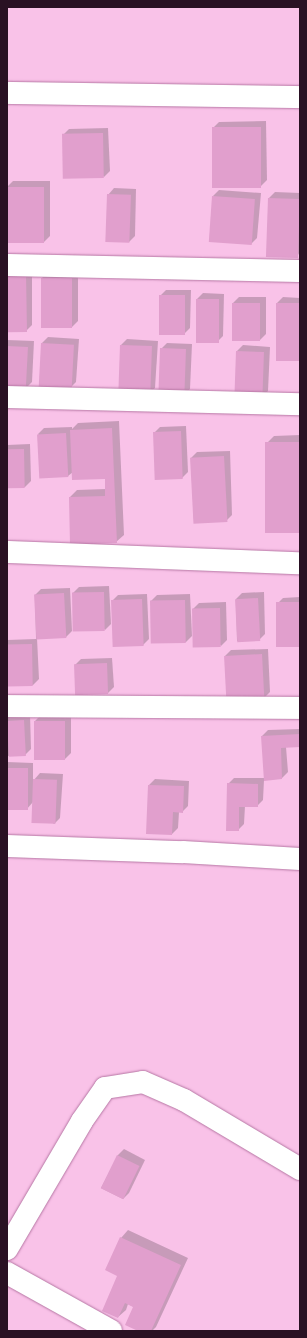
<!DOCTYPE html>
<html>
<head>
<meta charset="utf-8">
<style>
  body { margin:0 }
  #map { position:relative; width:307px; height:1338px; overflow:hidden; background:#f9c2e8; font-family:Poppins,sans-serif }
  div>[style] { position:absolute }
  .shadow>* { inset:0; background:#0003 }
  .building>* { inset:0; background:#e19fcd; transform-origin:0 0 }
  .roads { filter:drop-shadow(0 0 1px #b677a4) drop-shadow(0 0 1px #b677a4) }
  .minor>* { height:22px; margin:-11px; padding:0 11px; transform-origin:11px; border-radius:11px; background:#fff }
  span { translate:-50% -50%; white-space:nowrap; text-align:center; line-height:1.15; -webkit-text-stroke:3px #fbf4f9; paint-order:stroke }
  .frame { position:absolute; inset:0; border:8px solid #291123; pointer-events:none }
</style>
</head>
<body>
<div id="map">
  <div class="shadow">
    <div style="clip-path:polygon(266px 121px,267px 180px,261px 186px,213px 128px,219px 122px)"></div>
    <div style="clip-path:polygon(108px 128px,110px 171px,104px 177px,63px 135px,69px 129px)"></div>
    <div style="clip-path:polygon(13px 181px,50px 181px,50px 236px,44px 242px,7px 187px)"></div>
    <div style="clip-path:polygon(114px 188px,136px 189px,135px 236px,129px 242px,108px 195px)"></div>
    <div style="clip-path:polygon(219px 190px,261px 193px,257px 238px,251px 244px,213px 196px)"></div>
    <div style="clip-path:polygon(275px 192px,300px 193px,300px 257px,269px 198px)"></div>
    <div style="clip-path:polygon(7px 269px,32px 269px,32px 325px,26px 331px,7px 332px)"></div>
    <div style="clip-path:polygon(48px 272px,78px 272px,78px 321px,72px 327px,42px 278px)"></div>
    <div style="clip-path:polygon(166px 290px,191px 290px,190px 328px,184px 334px,160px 296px)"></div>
    <div style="clip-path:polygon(203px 293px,224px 294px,223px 336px,217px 342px,197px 299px)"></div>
    <div style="clip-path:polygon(239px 297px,266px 297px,266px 334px,260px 340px,233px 303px)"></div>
    <div style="clip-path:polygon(283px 297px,300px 298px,300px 360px,277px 303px)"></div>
    <div style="clip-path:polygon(48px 337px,79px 339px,76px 382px,70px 388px,42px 343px)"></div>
    <div style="clip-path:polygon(127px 339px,158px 341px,155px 388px,149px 394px,121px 345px)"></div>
    <div style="clip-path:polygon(7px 340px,34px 341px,32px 382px,26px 388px,7px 388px)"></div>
    <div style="clip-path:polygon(167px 343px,192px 344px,190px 389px,184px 395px,161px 349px)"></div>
    <div style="clip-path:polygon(243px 345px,270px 347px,268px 391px,262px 397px,237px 351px)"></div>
    <div style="clip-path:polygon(119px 421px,124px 535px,116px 542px,70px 497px,77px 490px,106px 489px,106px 478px,73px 472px,68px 476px,38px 434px,44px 428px,72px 427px,72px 429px,78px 423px)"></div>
    <div style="clip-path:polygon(186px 426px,188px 472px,182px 478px,154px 433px,160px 427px)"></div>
    <div style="clip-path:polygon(300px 435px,300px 532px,266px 444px,274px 436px)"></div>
    <div style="clip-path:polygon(30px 444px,31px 481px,25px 487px,7px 488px,7px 445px)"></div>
    <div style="clip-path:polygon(230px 451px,232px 515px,226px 521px,194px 522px,191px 458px,197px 452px)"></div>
    <div style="clip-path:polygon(109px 586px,111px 624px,105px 630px,73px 593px,79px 587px)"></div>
    <div style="clip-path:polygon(70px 588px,72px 631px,66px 637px,37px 638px,39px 679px,33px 685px,7px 686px,7px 640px,36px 639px,35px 595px,41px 589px)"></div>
    <div style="clip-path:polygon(264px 592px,265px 634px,259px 640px,237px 641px,236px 599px,242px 593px)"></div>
    <div style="clip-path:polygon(147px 594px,149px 639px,143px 645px,112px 601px,118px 595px)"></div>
    <div style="clip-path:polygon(190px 594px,192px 636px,186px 642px,152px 643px,151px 601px,157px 595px)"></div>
    <div style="clip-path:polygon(300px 597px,300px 646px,277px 604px,283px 598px)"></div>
    <div style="clip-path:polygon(226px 602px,227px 640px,221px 646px,193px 609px,199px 603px)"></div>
    <div style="clip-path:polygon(268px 649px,270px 692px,264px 698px,225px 656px,231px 650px)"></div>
    <div style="clip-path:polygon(112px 658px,114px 687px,108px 693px,75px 665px,81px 659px)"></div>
    <div style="clip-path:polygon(30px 714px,31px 749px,25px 755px,7px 756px,7px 715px)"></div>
    <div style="clip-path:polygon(41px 715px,71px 715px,71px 753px,65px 759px,35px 721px)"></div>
    <div style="clip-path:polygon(300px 729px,300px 746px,286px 747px,288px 772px,282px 778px,264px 780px,263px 800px,257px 806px,245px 806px,244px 824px,238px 830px,228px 784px,234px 778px,265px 778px,262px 736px,268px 730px)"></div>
    <div style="clip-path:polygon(7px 762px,33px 763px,33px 781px,40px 773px,63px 774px,60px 818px,54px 824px,33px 802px,26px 810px,7px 809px)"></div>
    <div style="clip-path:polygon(155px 779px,189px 781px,188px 806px,182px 812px,179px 812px,178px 828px,172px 834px,149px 785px)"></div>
    <div style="clip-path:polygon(124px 1149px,145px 1160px,129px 1193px,123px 1199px,101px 1188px,118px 1155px)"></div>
    <div style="clip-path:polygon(128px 1230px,188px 1258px,156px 1327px,152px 1331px,140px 1331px,134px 1307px,128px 1304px,126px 1310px,118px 1317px,121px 1238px)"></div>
  </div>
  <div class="building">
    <div style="left:212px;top:127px;width:49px;height:61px"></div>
    <div style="left:103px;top:133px;width:45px;height:41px;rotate:89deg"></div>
    <div style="left:7px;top:187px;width:37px;height:56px"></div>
    <div style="left:107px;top:194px;width:24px;height:48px;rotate:2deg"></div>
    <div style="left:212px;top:196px;width:43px;height:46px;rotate:4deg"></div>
    <div style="left:268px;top:198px;width:32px;height:59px;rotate:2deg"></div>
    <div style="left:26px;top:274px;width:58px;height:19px;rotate:89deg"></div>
    <div style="left:41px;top:278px;width:31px;height:50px"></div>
    <div style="left:159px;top:295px;width:26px;height:40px"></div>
    <div style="left:196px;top:299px;width:23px;height:44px"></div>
    <div style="left:232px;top:303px;width:28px;height:38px"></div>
    <div style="left:276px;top:303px;width:24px;height:58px"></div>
    <div style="left:41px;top:343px;width:33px;height:44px;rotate:3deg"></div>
    <div style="left:120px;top:345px;width:32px;height:48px;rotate:2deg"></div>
    <div style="left:7px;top:346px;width:21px;height:43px;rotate:3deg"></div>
    <div style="left:160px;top:348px;width:26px;height:47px;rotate:2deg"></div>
    <div style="left:236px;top:351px;width:28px;height:46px;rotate:2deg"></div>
    <div style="clip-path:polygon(112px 428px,117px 543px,70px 545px,69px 497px,105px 496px,105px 479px,72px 480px,70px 430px)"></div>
    <div style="left:181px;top:431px;width:48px;height:28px;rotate:88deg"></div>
    <div style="left:66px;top:433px;width:44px;height:29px;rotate:87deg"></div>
    <div style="left:300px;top:442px;width:91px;height:35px;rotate:90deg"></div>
    <div style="left:24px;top:449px;width:39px;height:17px;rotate:89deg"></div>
    <div style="left:224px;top:456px;width:66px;height:34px;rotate:87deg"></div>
    <div style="left:104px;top:592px;width:39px;height:32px;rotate:89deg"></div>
    <div style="left:64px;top:593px;width:45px;height:30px;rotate:87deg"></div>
    <div style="left:258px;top:598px;width:43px;height:23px;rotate:87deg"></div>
    <div style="left:142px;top:599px;width:47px;height:31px;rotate:88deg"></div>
    <div style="left:185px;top:600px;width:43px;height:35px;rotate:89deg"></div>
    <div style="left:300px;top:602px;width:45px;height:24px;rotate:90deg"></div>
    <div style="left:220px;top:608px;width:39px;height:28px;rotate:89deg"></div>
    <div style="left:32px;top:644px;width:42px;height:25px;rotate:89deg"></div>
    <div style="left:262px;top:654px;width:45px;height:38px;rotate:87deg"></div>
    <div style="left:107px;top:663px;width:31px;height:33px;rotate:88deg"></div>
    <div style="left:24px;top:720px;width:36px;height:17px;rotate:87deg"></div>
    <div style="left:34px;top:721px;width:31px;height:39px"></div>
    <div style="clip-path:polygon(300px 734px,300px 747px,281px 748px,282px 779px,264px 781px,261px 736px)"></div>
    <div style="left:7px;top:768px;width:21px;height:42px"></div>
    <div style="left:33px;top:779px;width:24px;height:44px;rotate:2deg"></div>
    <div style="clip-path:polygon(227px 783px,258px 784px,258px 807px,239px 807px,239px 831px,226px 831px)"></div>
    <div style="clip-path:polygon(148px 785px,184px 786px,183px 813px,173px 812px,172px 835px,146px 834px)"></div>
    <div style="left:117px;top:1155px;width:25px;height:37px;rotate:26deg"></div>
    <div style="clip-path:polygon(120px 1237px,181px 1265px,151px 1331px,138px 1331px,125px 1325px,133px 1307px,125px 1303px,118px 1318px,102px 1311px,117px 1276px,105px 1270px)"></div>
  </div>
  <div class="roads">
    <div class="minor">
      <div style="left:7px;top:93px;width:293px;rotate:0.8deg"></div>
      <div style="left:7px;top:265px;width:293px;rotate:1.2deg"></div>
      <div style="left:7px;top:397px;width:293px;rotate:1.4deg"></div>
      <div style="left:7px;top:552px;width:293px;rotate:2.2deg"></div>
      <div style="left:7px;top:706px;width:293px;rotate:0.4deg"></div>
      <div style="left:7px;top:846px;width:176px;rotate:2deg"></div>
      <div style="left:183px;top:852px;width:117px;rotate:3.4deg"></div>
      <div style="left:7px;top:1249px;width:148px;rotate:-59.6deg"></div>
      <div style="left:82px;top:1121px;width:40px;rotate:-55.1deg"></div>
      <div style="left:105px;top:1088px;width:38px;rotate:-9deg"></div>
      <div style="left:143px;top:1082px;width:45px;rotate:23.7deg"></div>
      <div style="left:184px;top:1100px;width:135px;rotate:30.7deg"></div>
      <div style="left:7px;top:1273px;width:119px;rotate:29.1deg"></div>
    </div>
  </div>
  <div class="frame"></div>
</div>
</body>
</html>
